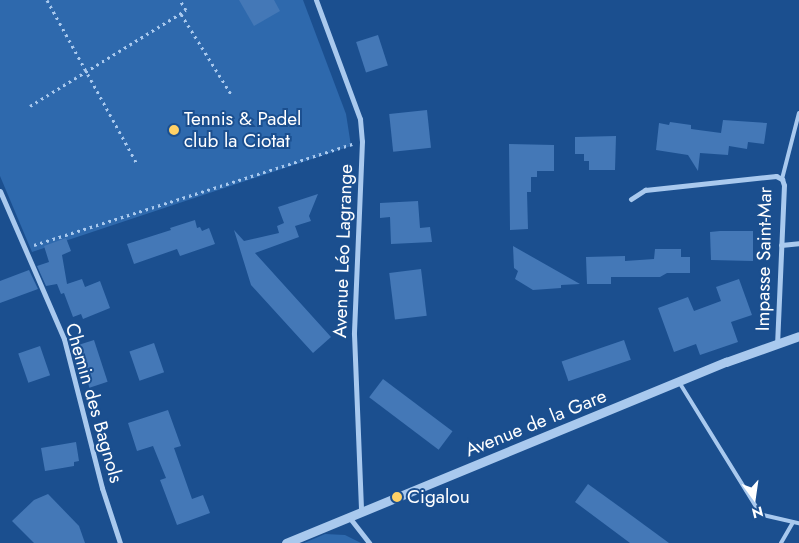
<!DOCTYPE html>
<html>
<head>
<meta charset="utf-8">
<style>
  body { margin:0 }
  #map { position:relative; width:799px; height:543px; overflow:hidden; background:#1b4f8f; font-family:Jost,sans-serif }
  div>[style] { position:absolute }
  .green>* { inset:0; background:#2e69ad }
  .building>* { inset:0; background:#4478b7; transform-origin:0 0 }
  .path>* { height:3px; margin-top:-1.5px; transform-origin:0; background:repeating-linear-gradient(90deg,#a9c9ee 0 2.5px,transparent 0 6.5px) }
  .service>* { height:4px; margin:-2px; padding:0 2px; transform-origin:2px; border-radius:2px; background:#a9c9ee }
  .minor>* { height:5px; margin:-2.5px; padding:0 2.5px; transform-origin:2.5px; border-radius:2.5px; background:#a9c9ee }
  .tertiary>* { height:9px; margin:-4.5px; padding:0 4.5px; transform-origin:4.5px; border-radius:4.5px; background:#a9c9ee }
  .dots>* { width:14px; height:14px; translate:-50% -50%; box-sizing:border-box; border:2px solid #1b4f8f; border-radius:50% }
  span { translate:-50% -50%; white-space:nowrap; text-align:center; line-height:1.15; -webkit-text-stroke:4px #1b4f8f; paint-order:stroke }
  .poi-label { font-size:19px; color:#fff }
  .left { translate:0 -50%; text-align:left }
  .street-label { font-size:19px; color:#fff }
  .north { position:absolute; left:729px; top:473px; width:50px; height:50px; -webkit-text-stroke:4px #1b4f8f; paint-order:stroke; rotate:166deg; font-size:14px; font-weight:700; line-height:20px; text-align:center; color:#fff }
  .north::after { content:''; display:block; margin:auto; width:18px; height:22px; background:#fff; clip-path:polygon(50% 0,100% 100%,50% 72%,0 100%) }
</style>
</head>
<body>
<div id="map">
  <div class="green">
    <div style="clip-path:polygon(0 0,303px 0,346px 114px,351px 146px,32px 252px,0 176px)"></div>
    <div style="clip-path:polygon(325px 534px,345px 535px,361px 543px,304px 543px)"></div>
  </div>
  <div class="building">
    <div style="clip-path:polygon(239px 0,274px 0,280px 11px,254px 26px)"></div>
    <div style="left:378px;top:35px;width:32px;height:23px;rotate:72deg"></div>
    <div style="left:427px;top:110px;width:38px;height:38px;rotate:84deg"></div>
    <div style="clip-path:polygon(723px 120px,767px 123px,764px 144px,748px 142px,747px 149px,729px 146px,728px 155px,700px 153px,698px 171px,688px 155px,656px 150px,659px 123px,669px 125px,670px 122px,691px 125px,691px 129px,721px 133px)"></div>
    <div style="clip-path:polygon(616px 136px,615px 170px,589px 170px,589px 161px,584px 161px,584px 154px,575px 154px,575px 137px)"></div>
    <div style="clip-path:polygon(509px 144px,554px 145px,554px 171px,537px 171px,537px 177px,531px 177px,531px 192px,527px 192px,528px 229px,510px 230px)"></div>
    <div style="clip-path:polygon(318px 194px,309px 216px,311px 221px,295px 226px,299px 237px,255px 253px,331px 337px,313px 353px,251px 285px,234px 230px,244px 241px,279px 233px,277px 226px,284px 223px,278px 207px)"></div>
    <div style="clip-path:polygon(418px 201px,420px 228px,430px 227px,432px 242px,391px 244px,390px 217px,380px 218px,380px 203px)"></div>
    <div style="clip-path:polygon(195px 220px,197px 228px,200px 227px,202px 231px,209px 228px,215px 244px,180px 256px,177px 249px,134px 264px,127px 244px,171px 230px,170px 228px)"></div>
    <div style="clip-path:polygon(720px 231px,753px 231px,753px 261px,711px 260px,710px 232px)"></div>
    <div style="clip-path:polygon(66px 238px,71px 251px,62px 255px,67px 284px,82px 279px,85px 287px,100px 281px,110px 308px,83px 319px,81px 314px,73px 317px,64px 293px,61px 294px,57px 284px,46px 286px,37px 266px,49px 262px,44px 246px)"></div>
    <div style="clip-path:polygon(513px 246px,580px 284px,561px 285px,561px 288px,533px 290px,515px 279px,518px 271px,514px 268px)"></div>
    <div style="clip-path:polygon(655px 249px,681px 249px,681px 257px,690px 257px,690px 273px,667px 273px,660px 277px,611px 277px,611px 284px,587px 284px,586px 257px,625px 256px,625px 261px,654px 259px)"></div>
    <div style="left:421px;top:269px;width:47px;height:32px;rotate:83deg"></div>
    <div style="clip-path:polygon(29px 270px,38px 289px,0 303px,0 281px)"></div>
    <div style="clip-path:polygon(739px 279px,752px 315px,731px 322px,738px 342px,700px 355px,696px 344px,674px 352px,658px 308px,688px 297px,694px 311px,721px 301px,716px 287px)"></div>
    <div style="left:94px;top:340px;width:44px;height:19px;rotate:72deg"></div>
    <div style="left:624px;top:340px;width:21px;height:66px;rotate:71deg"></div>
    <div style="left:154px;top:343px;width:31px;height:26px;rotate:71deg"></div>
    <div style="left:40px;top:346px;width:31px;height:23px;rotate:71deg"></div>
    <div style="left:383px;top:379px;width:87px;height:23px;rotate:37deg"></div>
    <div style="clip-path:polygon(168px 410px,181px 446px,174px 448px,192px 499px,203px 495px,210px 513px,177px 525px,160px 480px,166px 478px,153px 446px,137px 451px,128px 423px)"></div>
    <div style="clip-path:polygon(76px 442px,79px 461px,74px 462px,74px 466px,45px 471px,41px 448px)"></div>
    <div style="clip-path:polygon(588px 484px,624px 510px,669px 543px,630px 543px,575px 502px)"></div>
    <div style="clip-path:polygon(48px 494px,79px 526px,85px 543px,34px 543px,12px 521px,34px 500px)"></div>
  </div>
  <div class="path">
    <div style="left:47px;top:0;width:185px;rotate:61.2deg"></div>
    <div style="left:181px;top:14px;width:94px;rotate:58deg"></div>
    <div style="left:30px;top:106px;width:183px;rotate:-31.6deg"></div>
    <div style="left:186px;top:10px;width:12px;rotate:-121deg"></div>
    <div style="left:34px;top:245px;width:334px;rotate:-17.6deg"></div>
  </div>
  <div class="service">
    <div style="left:782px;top:179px;width:68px;rotate:-75.6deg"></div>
    <div style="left:679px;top:382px;width:150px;rotate:58.3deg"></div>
    <div style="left:758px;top:510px;width:7px;rotate:45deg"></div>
    <div style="left:763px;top:515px;width:37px;rotate:13deg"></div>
    <div style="left:781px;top:543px;width:24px;rotate:-60deg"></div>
  </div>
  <div class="minor">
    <div style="left:316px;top:0;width:127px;rotate:69.7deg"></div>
    <div style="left:360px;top:119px;width:22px;rotate:85deg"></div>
    <div style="left:362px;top:141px;width:193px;rotate:92.4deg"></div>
    <div style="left:354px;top:334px;width:178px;rotate:87.7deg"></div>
    <div style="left:0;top:191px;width:161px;rotate:66.6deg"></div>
    <div style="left:64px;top:339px;width:154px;rotate:75.7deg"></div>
    <div style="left:102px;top:488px;width:58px;rotate:71.9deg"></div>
    <div style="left:631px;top:199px;width:17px;rotate:-33deg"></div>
    <div style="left:645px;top:190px;width:132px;rotate:-6.1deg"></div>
    <div style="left:776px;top:176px;width:7px;rotate:27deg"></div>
    <div style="left:782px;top:179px;width:6px;rotate:72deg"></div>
    <div style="left:784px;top:185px;width:159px;rotate:92.5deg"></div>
    <div style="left:781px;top:245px;width:18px;rotate:-6deg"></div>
    <div style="left:349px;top:517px;width:33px;rotate:52deg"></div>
  </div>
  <div class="tertiary">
    <div style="left:286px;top:543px;width:476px;rotate:-22.4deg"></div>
    <div style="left:726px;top:362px;width:77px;rotate:-19.6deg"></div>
  </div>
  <div class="dots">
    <div style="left:174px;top:130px;background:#ffd166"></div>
    <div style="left:397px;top:497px;background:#ffd166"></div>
  </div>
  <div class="poi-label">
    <span class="left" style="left:184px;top:130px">Tennis &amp; Padel<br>club la Ciotat</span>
    <span class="left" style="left:407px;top:497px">Cigalou</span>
  </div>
  <div class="street-label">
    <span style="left:343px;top:251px;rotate:-88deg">Avenue Léo Lagrange</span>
    <span style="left:764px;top:259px;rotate:-89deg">Impasse Saint-Mar</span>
    <span style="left:94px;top:403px;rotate:74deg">Chemin des Bagnols</span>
    <span style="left:536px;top:423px;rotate:-22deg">Avenue de la Gare</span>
  </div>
  <div class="north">N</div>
</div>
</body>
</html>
